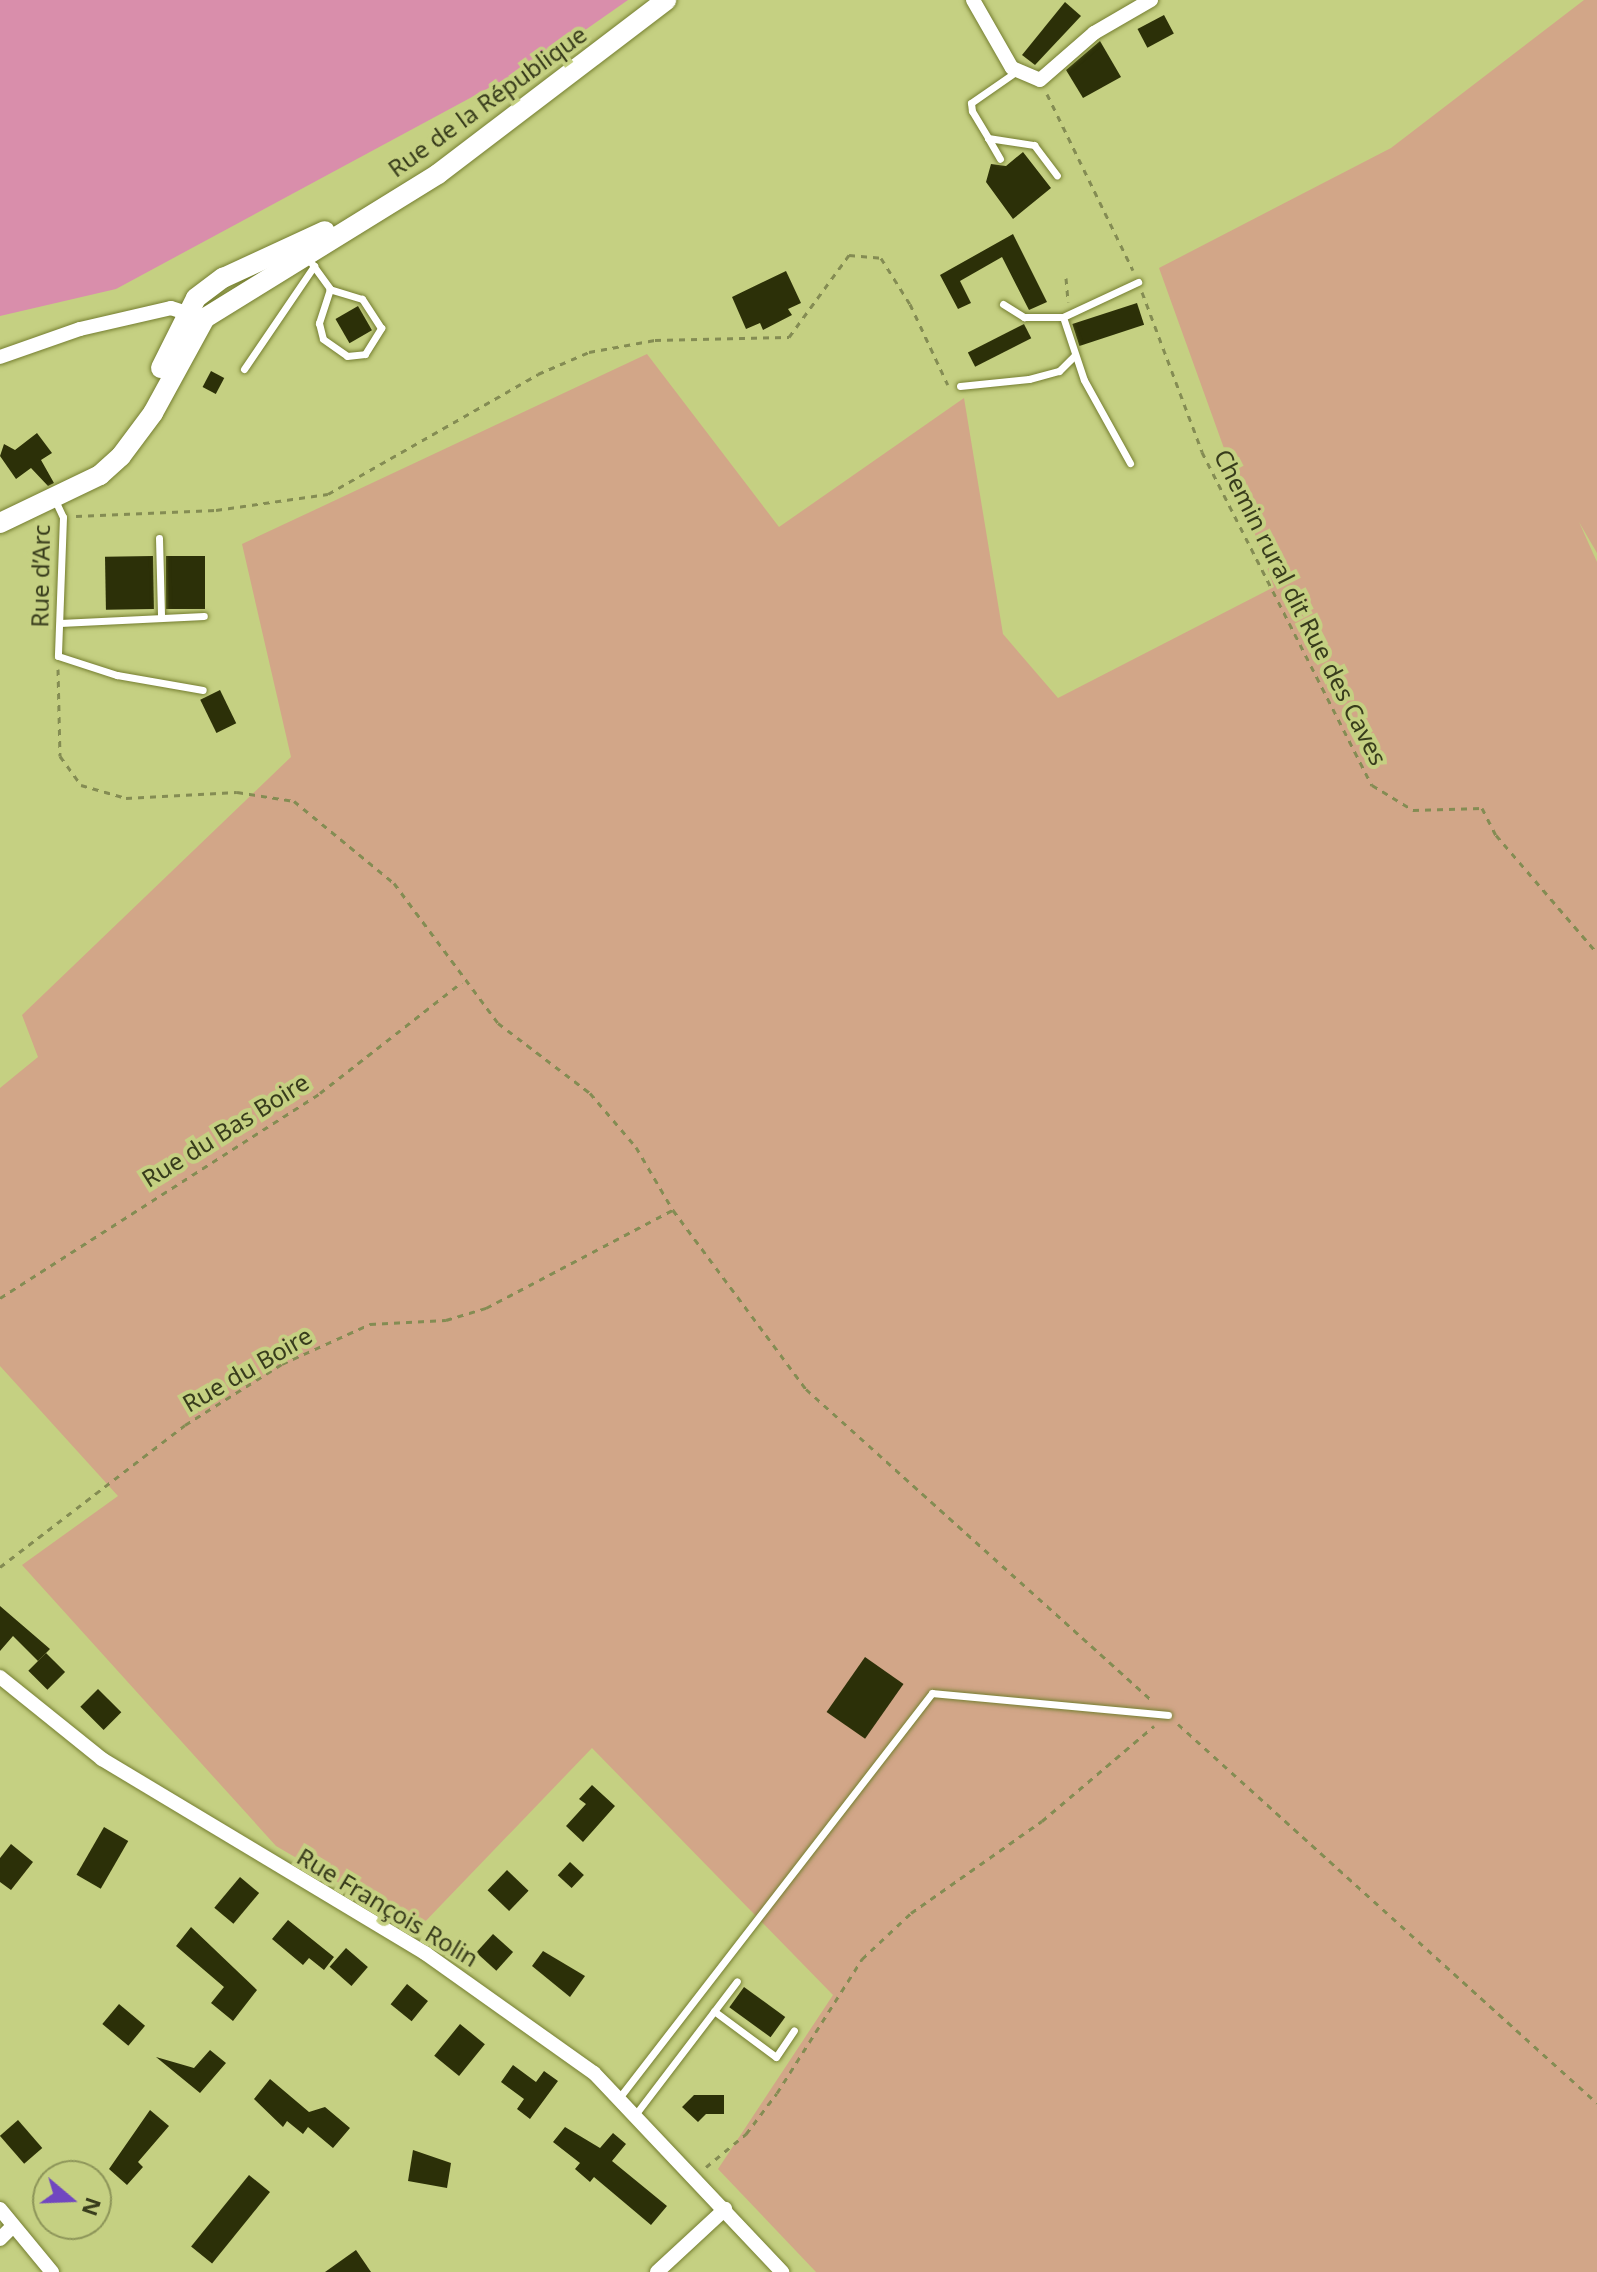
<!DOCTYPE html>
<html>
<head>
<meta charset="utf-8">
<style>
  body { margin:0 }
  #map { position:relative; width:1597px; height:2272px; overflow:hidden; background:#c5d082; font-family:"Noto Sans",sans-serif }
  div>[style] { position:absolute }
  .green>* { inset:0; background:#d2a688 }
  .water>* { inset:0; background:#d98eab }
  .building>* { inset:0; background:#2c3008; transform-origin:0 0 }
  .path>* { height:3px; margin-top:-1.5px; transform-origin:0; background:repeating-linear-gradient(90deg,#848c53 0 6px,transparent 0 12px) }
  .roads { filter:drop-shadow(0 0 2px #757e30) drop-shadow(0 0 2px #757e30) }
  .service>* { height:7px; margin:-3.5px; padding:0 3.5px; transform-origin:3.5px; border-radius:3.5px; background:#fff }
  .minor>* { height:14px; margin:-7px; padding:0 7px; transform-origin:7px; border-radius:7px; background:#fff }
  .secondary>* { height:20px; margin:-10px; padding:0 10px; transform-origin:10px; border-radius:10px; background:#fff }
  span { translate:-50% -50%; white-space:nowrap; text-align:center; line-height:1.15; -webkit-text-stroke:8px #c5d082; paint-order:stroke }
  .street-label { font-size:24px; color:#383c1c }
  .north { position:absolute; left:32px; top:2160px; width:80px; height:80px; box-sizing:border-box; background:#c5d082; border:2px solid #8d9559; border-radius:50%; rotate:109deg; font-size:22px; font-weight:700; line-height:32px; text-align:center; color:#383c1c }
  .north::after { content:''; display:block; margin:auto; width:28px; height:36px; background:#7147c0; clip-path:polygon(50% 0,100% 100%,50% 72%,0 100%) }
</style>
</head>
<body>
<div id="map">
  <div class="green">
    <div style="clip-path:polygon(1584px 0,1597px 0,1597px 553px,1579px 522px,1597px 562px,1597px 2272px,816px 2272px,718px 2169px,833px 1995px,592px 1748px,418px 1929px,276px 1846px,22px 1565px,118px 1496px,0 1366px,0 1088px,38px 1057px,22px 1015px,291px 757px,242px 544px,647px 354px,779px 527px,964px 398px,1003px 634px,1058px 698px,1274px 587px,1159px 268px,1391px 148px)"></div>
  </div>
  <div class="water">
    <div style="clip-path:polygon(0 0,628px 0,548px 56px,116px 289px,0 316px)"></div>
  </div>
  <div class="building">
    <div style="clip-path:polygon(1065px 2px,1081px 16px,1035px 65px,1022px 55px)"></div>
    <div style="left:1164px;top:15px;width:21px;height:30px;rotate:62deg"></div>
    <div style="clip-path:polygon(1100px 41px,1121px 77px,1083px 98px,1066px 70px)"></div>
    <div style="clip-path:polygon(1023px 152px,1051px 188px,1013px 219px,986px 182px,991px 164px,1006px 166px)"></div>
    <div style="clip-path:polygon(1013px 234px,1047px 302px,1029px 310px,1002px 257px,960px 281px,971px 303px,958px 309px,940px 275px)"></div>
    <div style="clip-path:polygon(786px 271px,801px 303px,788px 309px,792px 315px,763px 330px,760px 323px,746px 329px,732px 297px)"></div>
    <div style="left:1137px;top:303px;width:23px;height:68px;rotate:72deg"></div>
    <div style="left:358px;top:306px;width:28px;height:26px;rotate:60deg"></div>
    <div style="left:1024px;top:324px;width:16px;height:63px;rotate:63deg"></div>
    <div style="left:211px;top:371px;width:15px;height:18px;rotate:28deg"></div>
    <div style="clip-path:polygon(37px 433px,52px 453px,41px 460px,54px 483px,48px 486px,31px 468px,16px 479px,0 456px,4px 444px,15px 450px)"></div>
    <div style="left:153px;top:556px;width:53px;height:48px;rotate:89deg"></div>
    <div style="left:166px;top:556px;width:39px;height:53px"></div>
    <div style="left:220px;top:690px;width:37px;height:22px;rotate:64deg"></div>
    <div style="clip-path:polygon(0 1606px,50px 1649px,38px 1661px,13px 1636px,0 1651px)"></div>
    <div style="left:46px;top:1653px;width:27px;height:25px;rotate:45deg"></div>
    <div style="left:865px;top:1657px;width:47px;height:67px;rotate:35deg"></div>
    <div style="left:98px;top:1689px;width:33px;height:25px;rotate:45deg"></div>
    <div style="clip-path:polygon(592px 1785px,615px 1806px,583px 1842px,566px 1826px,586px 1804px,579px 1799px)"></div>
    <div style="left:104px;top:1827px;width:28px;height:55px;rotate:30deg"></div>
    <div style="clip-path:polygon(11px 1844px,33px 1862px,11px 1890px,0 1882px,0 1858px)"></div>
    <div style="left:570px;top:1862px;width:19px;height:18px;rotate:43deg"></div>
    <div style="left:507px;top:1870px;width:30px;height:28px;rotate:44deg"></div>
    <div style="left:240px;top:1877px;width:25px;height:40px;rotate:40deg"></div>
    <div style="clip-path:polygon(288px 1920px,334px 1957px,324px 1970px,309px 1958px,303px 1965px,272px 1939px)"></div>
    <div style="clip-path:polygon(191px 1927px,257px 1990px,233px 2021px,211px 2003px,224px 1987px,176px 1946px)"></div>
    <div style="left:493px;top:1934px;width:27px;height:25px;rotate:42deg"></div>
    <div style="left:346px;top:1948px;width:29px;height:25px;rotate:41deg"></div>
    <div style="clip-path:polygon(543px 1951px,585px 1976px,570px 1997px,532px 1966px)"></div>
    <div style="left:407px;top:1984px;width:27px;height:26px;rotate:39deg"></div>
    <div style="left:744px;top:1987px;width:51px;height:25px;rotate:36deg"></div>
    <div style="left:119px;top:2004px;width:34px;height:26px;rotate:40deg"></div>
    <div style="left:460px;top:2024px;width:32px;height:41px;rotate:39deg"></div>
    <div style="clip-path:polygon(210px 2050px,226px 2063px,200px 2093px,156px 2057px,194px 2068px)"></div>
    <div style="clip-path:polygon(513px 2065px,536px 2082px,544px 2071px,558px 2081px,530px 2119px,517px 2109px,524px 2099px,501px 2082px)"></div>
    <div style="clip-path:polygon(270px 2079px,309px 2112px,325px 2107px,350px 2128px,333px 2148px,308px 2127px,303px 2134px,287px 2121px,283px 2127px,254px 2099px)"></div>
    <div style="clip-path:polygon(694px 2095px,724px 2095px,724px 2114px,706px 2114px,698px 2122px,682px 2107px)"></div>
    <div style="clip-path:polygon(150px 2110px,169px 2126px,138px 2162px,143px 2167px,127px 2185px,109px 2169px)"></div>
    <div style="left:18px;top:2120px;width:37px;height:24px;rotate:49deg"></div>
    <div style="clip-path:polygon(565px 2127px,600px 2148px,613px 2133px,626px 2144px,612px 2161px,667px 2206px,651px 2225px,594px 2177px,590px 2182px,575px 2169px,580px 2163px,553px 2142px)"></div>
    <div style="clip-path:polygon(413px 2150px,451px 2163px,447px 2188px,408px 2181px)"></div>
    <div style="left:249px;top:2175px;width:27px;height:92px;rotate:39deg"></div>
    <div style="clip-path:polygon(356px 2250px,371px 2272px,325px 2272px)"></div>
  </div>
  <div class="path">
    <div style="left:1047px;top:94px;width:196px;rotate:64deg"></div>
    <div style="left:1066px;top:278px;width:24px;rotate:85deg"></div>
    <div style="left:1142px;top:292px;width:171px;rotate:69.4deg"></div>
    <div style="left:1202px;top:452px;width:374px;rotate:63deg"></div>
    <div style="left:1372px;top:785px;width:48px;rotate:31.4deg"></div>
    <div style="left:1413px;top:810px;width:69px;rotate:-1.7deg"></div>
    <div style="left:1482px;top:808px;width:30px;rotate:63deg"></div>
    <div style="left:1496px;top:835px;width:155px;rotate:49.4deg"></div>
    <div style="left:76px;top:516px;width:140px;rotate:-2.5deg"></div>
    <div style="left:216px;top:510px;width:113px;rotate:-8.1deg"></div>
    <div style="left:328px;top:494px;width:242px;rotate:-29.7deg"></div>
    <div style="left:538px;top:374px;width:56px;rotate:-23.3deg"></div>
    <div style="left:589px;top:352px;width:67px;rotate:-10.3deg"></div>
    <div style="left:655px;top:340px;width:134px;rotate:-1.3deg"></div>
    <div style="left:789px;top:337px;width:102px;rotate:-53.8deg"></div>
    <div style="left:849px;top:255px;width:32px;rotate:5deg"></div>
    <div style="left:881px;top:258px;width:54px;rotate:57.8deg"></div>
    <div style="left:910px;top:304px;width:89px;rotate:64.9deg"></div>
    <div style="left:58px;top:669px;width:87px;rotate:88.7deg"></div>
    <div style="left:60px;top:756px;width:36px;rotate:54deg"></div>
    <div style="left:81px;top:785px;width:47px;rotate:16.1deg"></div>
    <div style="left:126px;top:798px;width:111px;rotate:-3.1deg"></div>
    <div style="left:237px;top:792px;width:58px;rotate:9deg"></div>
    <div style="left:294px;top:801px;width:129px;rotate:39.4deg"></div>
    <div style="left:394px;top:883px;width:174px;rotate:53.4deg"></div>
    <div style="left:498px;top:1023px;width:116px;rotate:37.3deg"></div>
    <div style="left:590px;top:1093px;width:71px;rotate:49.6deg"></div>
    <div style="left:636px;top:1147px;width:73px;rotate:59.6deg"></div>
    <div style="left:673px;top:1210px;width:223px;rotate:53.4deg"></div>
    <div style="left:806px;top:1389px;width:466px;rotate:42deg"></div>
    <div style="left:0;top:1298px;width:380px;rotate:-32.6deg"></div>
    <div style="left:320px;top:1093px;width:180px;rotate:-38deg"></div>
    <div style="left:0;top:1567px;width:233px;rotate:-37.5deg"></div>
    <div style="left:185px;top:1425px;width:115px;rotate:-32.2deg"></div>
    <div style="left:282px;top:1364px;width:97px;rotate:-24.4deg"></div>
    <div style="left:370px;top:1324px;width:76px;rotate:-3deg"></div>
    <div style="left:446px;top:1320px;width:42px;rotate:-16.7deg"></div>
    <div style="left:486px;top:1308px;width:211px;rotate:-27.7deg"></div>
    <div style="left:1178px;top:1724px;width:565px;rotate:42.13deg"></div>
    <div style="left:706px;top:2167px;width:52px;rotate:-39.5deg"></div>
    <div style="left:746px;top:2134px;width:51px;rotate:-52.9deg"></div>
    <div style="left:777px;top:2093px;width:159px;rotate:-57.6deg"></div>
    <div style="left:862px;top:1959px;width:67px;rotate:-43.2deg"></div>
    <div style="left:911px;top:1913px;width:160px;rotate:-35.1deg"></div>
    <div style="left:1042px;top:1821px;width:147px;rotate:-40.3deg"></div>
  </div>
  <div class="roads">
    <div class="service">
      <div style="left:1017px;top:71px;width:56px;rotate:145.2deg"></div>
      <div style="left:971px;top:103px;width:8px;rotate:83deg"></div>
      <div style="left:972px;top:111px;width:31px;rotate:59deg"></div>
      <div style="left:988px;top:138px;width:47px;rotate:8.7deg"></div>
      <div style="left:1034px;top:145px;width:38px;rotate:53deg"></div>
      <div style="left:988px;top:138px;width:24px;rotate:60deg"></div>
      <div style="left:307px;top:257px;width:39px;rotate:54deg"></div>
      <div style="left:330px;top:289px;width:36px;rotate:108deg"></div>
      <div style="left:319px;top:323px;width:16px;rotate:76deg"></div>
      <div style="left:323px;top:339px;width:29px;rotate:35deg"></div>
      <div style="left:347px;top:356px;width:18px;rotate:-6deg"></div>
      <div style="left:365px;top:354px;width:31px;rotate:-58deg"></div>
      <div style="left:381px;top:328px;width:35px;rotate:-123deg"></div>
      <div style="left:362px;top:299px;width:34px;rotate:-163deg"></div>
      <div style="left:1003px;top:304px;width:25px;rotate:32deg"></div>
      <div style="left:1024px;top:317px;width:39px"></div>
      <div style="left:1063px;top:317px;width:83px;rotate:-25deg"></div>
      <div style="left:1063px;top:317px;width:66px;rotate:71.6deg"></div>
      <div style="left:1084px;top:380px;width:95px;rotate:61deg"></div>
      <div style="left:244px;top:369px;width:125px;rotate:-55.8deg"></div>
      <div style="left:960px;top:386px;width:69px;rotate:-5.8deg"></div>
      <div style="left:1029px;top:379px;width:31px;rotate:-15deg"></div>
      <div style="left:1059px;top:371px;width:21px;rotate:-45deg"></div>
      <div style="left:54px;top:498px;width:21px;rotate:65deg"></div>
      <div style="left:63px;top:517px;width:139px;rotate:92.1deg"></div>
      <div style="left:58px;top:656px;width:62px;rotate:17.9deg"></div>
      <div style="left:117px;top:675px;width:87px;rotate:9.9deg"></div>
      <div style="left:159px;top:538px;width:79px;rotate:88.5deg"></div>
      <div style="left:60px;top:623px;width:144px;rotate:-2.8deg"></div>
      <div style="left:714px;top:2011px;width:77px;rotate:36.6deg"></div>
      <div style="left:776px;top:2057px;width:32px;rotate:-56deg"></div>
      <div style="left:619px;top:2098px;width:512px;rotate:-52.3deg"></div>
      <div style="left:932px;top:1693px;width:237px;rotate:5.3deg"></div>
      <div style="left:635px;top:2115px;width:168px;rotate:-52.7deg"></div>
    </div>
    <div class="minor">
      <div style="left:973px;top:0;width:78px;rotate:60.2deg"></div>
      <div style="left:1012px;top:68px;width:30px;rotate:23deg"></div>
      <div style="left:1040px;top:80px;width:72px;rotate:-41deg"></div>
      <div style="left:1094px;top:33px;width:66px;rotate:-30.1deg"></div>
      <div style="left:0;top:357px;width:85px;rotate:-19.3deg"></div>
      <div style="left:80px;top:329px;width:93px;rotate:-13deg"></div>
      <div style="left:171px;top:308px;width:25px;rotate:18deg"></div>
      <div style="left:0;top:1677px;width:131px;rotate:38.8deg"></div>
      <div style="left:102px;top:1759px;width:377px;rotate:31deg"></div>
      <div style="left:425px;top:1953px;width:207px;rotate:35.4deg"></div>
      <div style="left:594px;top:2073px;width:274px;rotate:46.6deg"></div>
      <div style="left:0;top:2209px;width:82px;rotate:50.5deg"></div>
      <div style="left:0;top:2239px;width:17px;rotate:-45deg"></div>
      <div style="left:657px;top:2272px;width:93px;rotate:-42.8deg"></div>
    </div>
    <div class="secondary">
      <div style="left:161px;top:368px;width:78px;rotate:-63.4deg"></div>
      <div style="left:196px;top:298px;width:34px;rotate:-37deg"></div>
      <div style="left:223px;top:278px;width:112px;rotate:-24.7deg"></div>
      <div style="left:0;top:523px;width:111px;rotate:-25.6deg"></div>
      <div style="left:100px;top:475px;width:28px;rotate:-42deg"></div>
      <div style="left:121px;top:456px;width:54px;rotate:-53.3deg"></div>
      <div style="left:153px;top:413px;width:108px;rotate:-61.3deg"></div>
      <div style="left:205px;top:318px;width:274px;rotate:-31.7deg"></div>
      <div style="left:438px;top:174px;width:287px;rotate:-37.3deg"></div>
    </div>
  </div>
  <div class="street-label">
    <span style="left:487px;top:101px;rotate:-36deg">Rue de la République</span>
    <span style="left:40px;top:576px;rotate:-89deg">Rue d’Arc</span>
    <span style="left:1301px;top:607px;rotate:63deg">Chemin rural dit Rue des Caves</span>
    <span style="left:225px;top:1130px;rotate:-32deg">Rue du Bas Boire</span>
    <span style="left:247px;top:1369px;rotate:-30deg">Rue du Boire</span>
    <span style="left:388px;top:1907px;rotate:31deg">Rue François Rolin</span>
  </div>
  <div class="north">N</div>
</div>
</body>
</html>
